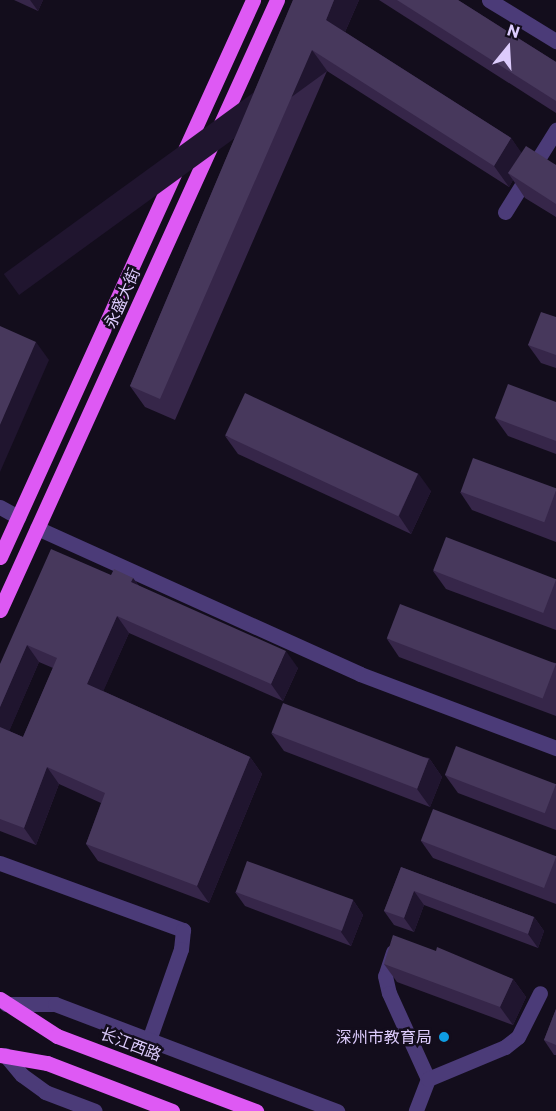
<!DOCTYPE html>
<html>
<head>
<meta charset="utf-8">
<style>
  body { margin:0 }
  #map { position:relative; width:556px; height:1111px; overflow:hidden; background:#130d1c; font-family:Commissioner,"Noto Sans SC",sans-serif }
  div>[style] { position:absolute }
  .minor>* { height:15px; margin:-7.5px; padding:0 7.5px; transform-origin:7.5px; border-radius:7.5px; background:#4b3b78 }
  .major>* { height:15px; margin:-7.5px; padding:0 7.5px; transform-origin:7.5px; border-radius:7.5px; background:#de59f4 }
  .wall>* { inset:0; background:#362649 }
  .shaded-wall>* { inset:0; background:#20152f; transform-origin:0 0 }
  .building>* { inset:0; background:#47385c; transform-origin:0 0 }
  .dots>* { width:16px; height:16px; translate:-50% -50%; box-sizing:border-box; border:3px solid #130d1c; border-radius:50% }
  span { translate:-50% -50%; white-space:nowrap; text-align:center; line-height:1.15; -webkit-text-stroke:5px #130d1c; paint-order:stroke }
  .street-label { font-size:16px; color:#dccbfc }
  .poi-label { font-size:16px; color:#dccbfc }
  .right { translate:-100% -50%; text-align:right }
  .north { position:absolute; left:478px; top:18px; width:60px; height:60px; -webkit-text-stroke:4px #130d1c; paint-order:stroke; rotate:18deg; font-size:16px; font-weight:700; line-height:24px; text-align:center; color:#dccbfc }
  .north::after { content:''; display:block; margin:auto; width:21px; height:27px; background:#dccbfc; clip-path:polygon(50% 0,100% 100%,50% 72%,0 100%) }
</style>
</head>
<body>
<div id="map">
  <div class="minor">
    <div style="left:489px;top:0;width:79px;rotate:31.5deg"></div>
    <div style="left:505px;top:212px;width:97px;rotate:-58.1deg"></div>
    <div style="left:0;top:507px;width:21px;rotate:29deg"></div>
    <div style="left:37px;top:528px;width:354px;rotate:24.3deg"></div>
    <div style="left:360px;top:674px;width:210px;rotate:20.7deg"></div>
    <div style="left:0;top:863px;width:195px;rotate:20.1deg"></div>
    <div style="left:183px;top:930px;width:19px;rotate:96deg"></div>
    <div style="left:181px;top:949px;width:96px;rotate:109.4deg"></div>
    <div style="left:393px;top:952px;width:25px;rotate:108deg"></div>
    <div style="left:385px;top:976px;width:17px;rotate:77deg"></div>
    <div style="left:389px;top:993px;width:94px;rotate:65.6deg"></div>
    <div style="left:428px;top:1079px;width:34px;rotate:111deg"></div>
    <div style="left:6px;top:1004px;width:49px"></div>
    <div style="left:55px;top:1004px;width:302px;rotate:20.8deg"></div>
    <div style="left:5px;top:1055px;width:26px;rotate:50deg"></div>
    <div style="left:22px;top:1075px;width:29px;rotate:36deg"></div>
    <div style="left:45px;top:1092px;width:53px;rotate:20.8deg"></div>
    <div style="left:428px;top:1079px;width:83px;rotate:-22.6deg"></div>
    <div style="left:505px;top:1047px;width:16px;rotate:-38deg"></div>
    <div style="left:518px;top:1037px;width:49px;rotate:-63.4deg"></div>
  </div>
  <div class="major">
    <div style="left:0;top:557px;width:612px;rotate:-65.57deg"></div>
    <div style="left:0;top:610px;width:670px;rotate:-65.58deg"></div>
    <div style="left:0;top:999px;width:68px;rotate:33deg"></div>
    <div style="left:57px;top:1036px;width:213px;rotate:20.7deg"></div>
    <div style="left:0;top:1055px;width:48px;rotate:9.7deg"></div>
    <div style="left:47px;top:1063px;width:134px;rotate:21deg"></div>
  </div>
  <div class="wall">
    <div style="clip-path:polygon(14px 0,43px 0,38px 11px)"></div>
    <div style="clip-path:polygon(293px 0,359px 0,345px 32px,511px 138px,521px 153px,556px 165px,556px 217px,525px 198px,513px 180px,509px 187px,327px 71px,175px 420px,145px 407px,130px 386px)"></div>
    <div style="clip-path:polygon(379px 0,458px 0,556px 62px,556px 113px)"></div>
    <div style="clip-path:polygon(556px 317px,556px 368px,541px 363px,528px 345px)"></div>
    <div style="clip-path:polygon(556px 402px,556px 454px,508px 436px,495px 418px)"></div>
    <div style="clip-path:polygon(225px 436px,431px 491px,411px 534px,238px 454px)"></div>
    <div style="clip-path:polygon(556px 489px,556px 542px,472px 510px,460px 492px)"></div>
    <div style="clip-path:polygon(433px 571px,556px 579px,556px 630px,446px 589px)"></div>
    <div style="clip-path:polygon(evenodd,111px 575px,133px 578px,139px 586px,298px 668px,283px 701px,129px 633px,103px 691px,250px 757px,262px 774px,209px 903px,98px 861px,86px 844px,101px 803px,59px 784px,36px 845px,0 831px,0 664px,111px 575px,39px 662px,53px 668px,23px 737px,9px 731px,39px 662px)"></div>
    <div style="clip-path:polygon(387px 639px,556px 663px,556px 716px,399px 657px)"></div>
    <div style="clip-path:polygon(271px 733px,429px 758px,442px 777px,430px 807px,284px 751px)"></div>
    <div style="clip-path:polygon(445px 775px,556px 784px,556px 830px,458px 793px)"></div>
    <div style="clip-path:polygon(421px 841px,556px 856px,556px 904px,433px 858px)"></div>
    <div style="clip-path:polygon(401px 867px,534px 917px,544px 931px,538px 948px,424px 905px,414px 932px,394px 925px,384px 911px)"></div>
    <div style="clip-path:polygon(235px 892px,353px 900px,363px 915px,351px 946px,245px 906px)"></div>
    <div style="clip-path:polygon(436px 951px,513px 979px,526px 997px,513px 1025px,397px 982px,384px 964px)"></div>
    <div style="clip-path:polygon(556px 1009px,556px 1055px,554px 1055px,544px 1040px)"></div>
  </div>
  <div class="shaded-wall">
    <div style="clip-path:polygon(30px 0,43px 0,38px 11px)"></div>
    <div style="clip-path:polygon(334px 0,359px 0,341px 41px,326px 20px)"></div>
    <div style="left:312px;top:50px;width:26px;height:381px;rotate:54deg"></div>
    <div style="clip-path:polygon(511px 138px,526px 159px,508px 173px,513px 180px,509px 187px,494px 166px)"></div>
    <div style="clip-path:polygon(36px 342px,49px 360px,0 472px,0 425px)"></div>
    <div style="clip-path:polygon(418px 473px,431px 491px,411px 534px,399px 516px)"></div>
    <div style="clip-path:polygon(133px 578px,145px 595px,131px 582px)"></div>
    <div style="clip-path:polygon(117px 616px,129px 633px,99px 701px,87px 684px)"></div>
    <div style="clip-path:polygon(27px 645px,39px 662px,5px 741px,0 734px,0 707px)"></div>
    <div style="clip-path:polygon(286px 651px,298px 668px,283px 701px,271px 684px)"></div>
    <div style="clip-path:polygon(250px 757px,262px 774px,209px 903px,197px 886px)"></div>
    <div style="clip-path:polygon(429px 758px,442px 777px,430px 807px,417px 789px)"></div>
    <div style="clip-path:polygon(47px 767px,59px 784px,36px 845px,24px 828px)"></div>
    <div style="clip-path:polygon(414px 891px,424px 905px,414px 932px,404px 918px)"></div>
    <div style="clip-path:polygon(353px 900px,363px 915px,351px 946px,341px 932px)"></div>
    <div style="clip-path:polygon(534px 917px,544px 931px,538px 948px,528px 934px)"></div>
    <div style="clip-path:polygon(513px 979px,526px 997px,513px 1025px,500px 1007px)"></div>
  </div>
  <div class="building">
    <div style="clip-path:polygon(293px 0,334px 0,326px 20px,511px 138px,494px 166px,312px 50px,160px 399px,130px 386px)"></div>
    <div style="clip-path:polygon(397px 0,458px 0,556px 62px,556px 101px)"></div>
    <div style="clip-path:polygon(526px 146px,556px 165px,556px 204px,508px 173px)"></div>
    <div style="clip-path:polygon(541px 312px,556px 317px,556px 355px,528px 345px)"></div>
    <div style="clip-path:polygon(0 326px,36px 342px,0 425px)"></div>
    <div style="clip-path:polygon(508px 384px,556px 402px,556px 441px,495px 418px)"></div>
    <div style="left:245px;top:393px;width:191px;height:47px;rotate:25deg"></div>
    <div style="left:473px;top:458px;width:89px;height:36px;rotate:20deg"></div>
    <div style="left:446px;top:537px;width:118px;height:36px;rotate:21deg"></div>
    <div style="clip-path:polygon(51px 549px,111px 575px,114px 569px,133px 578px,131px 582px,286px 651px,271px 684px,117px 616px,87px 684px,250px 757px,197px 886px,86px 844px,105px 793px,47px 767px,24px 828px,0 819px,0 727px,23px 737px,57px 658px,27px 645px,0 707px,0 664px)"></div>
    <div style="left:400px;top:604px;width:167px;height:37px;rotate:21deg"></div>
    <div style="left:283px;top:703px;width:156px;height:32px;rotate:21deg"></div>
    <div style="left:456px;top:746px;width:107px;height:31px;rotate:21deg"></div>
    <div style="left:433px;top:809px;width:132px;height:34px;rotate:21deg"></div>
    <div style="left:247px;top:861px;width:113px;height:33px;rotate:20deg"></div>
    <div style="clip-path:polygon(401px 867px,534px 917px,528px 934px,414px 891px,404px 918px,384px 911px)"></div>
    <div style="clip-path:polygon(393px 935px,436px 951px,437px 947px,513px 979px,500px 1007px,384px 964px)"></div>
    <div style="clip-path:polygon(556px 1009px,556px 1045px,544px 1040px)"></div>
  </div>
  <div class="dots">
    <div style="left:444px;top:1037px;background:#0f9de3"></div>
  </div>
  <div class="street-label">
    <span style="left:122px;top:298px;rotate:-66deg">永盛大街</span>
    <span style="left:131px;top:1044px;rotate:21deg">长江西路</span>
  </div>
  <div class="poi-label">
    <span class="right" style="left:432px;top:1037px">深州市教育局</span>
  </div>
  <div class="north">N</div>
</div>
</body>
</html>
